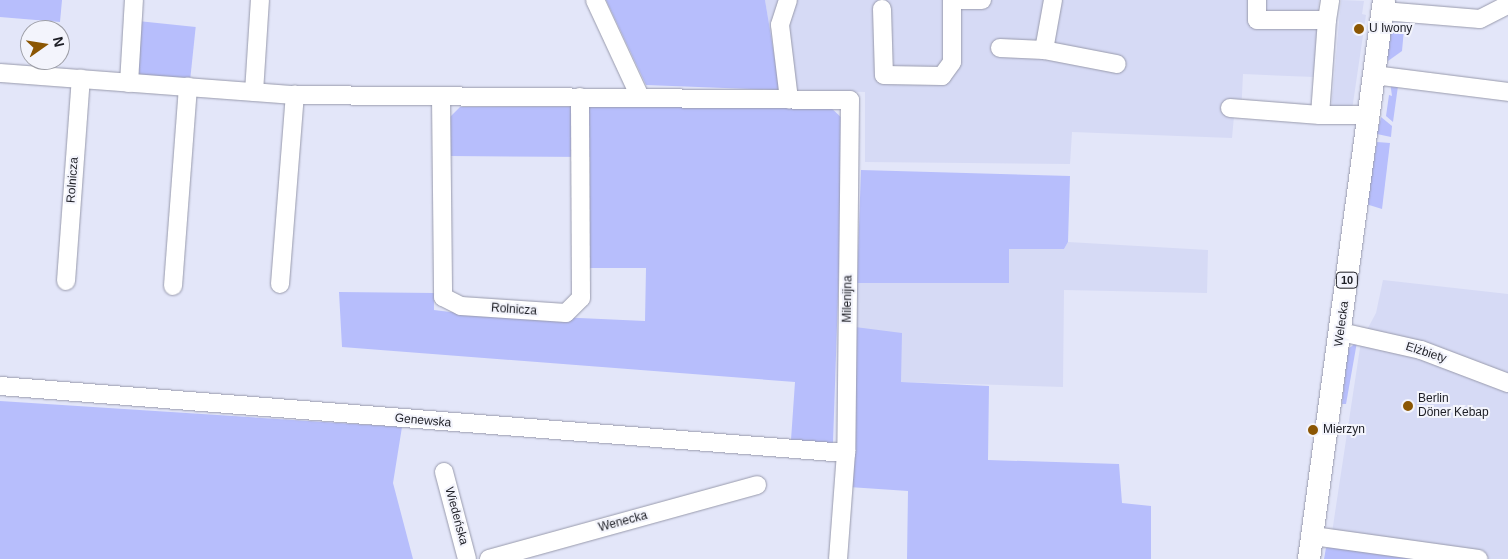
<!DOCTYPE html>
<html>
<head>
<meta charset="utf-8">
<style>
  body { margin:0 }
  #map { position:relative; width:1508px; height:559px; overflow:hidden; background:#e3e6f9; font-family:Arial,sans-serif }
  div>[style] { position:absolute }
  .built>* { inset:0; background:#d6daf5 }
  .green>* { inset:0; background:#b7befc; transform-origin:0 0 }
  .roads { filter:drop-shadow(0 0 1px #989aac) drop-shadow(0 0 1px #989aac) }
  .minor>* { height:18px; margin:-9px; padding:0 9px; transform-origin:9px; border-radius:9px; background:#fff }
  .major>* { height:22px; margin:-11px; padding:0 11px; transform-origin:11px; border-radius:11px; background:#fff }
  .dots>* { width:14px; height:14px; translate:-50% -50%; box-sizing:border-box; border:2px solid #f3f4fc; border-radius:50% }
  span { translate:-50% -50%; white-space:nowrap; text-align:center; line-height:1.15; -webkit-text-stroke:4px #f3f4fc; paint-order:stroke }
  .shield-label span { padding:1px 4px; background:#f3f4fc; border:1px solid; border-radius:4px; -webkit-text-stroke-width:0 }
  .shield-label { font-size:11px; color:#1d1e25; font-weight:700 }
  .poi-label { font-size:12px; color:#1d1e25 }
  .left { translate:0 -50%; text-align:left }
  .street-label { font-size:12px; color:#1d1e25 }
  .north { position:absolute; left:20px; top:20px; width:50px; height:50px; box-sizing:border-box; background:#f3f4fc; border:1px solid #9d9ea6; border-radius:50%; rotate:77deg; font-size:14px; font-weight:700; line-height:20px; text-align:center; color:#1d1e25 }
  .north::after { content:''; display:block; margin:auto; width:18px; height:22px; background:#8b5603; clip-path:polygon(50% 0,100% 100%,50% 72%,0 100%) }
</style>
</head>
<body>
<div id="map">
  <div class="built">
    <div style="clip-path:polygon(765px 0,1319px 0,1314px 77px,1243px 74px,1241px 116px,1234px 116px,1232px 138px,1072px 132px,1070px 164px,865px 162px,865px 92px,780px 90px)"></div>
    <div style="clip-path:polygon(1341px 0,1364px 1px,1362px 14px,1366px 15px,1352px 110px,1331px 111px)"></div>
    <div style="clip-path:polygon(1068px 242px,1208px 250px,1207px 293px,1064px 290px,1063px 387px,901px 382px,855px 327px,857px 283px,1008px 283px,1009px 249px,1064px 249px)"></div>
    <div style="clip-path:polygon(1383px 280px,1508px 294px,1508px 559px,1328px 559px,1361px 341px,1376px 313px)"></div>
  </div>
  <div class="green">
    <div style="clip-path:polygon(0 0,62px 0,60px 22px,0 17px)"></div>
    <div style="clip-path:polygon(606px 0,765px 0,780px 90px,646px 85px)"></div>
    <div style="left:138px;top:21px;width:58px;height:54px;rotate:6deg"></div>
    <div style="clip-path:polygon(1404px 29px,1402px 51px,1388px 61px,1387px 40px,1391px 33px)"></div>
    <div style="clip-path:polygon(1390px 82px,1398px 86px,1393px 122px,1386px 116px,1389px 95px,1392px 96px)"></div>
    <div style="clip-path:polygon(829px 106px,844px 120px,833px 443px,791px 440px,795px 382px,342px 347px,339px 292px,434px 293px,434px 310px,450px 312px,645px 321px,646px 268px,589px 268px,590px 157px,450px 156px,450px 117px,460px 107px)"></div>
    <div style="clip-path:polygon(1381px 117px,1392px 126px,1391px 137px,1377px 134px)"></div>
    <div style="clip-path:polygon(1377px 142px,1390px 143px,1382px 209px,1366px 204px)"></div>
    <div style="clip-path:polygon(861px 170px,1070px 176px,1068px 242px,1064px 249px,1009px 249px,1009px 283px,857px 283px)"></div>
    <div style="clip-path:polygon(855px 327px,902px 333px,901px 382px,989px 386px,988px 460px,1119px 464px,1122px 503px,1151px 506px,1151px 559px,907px 559px,908px 491px,849px 487px)"></div>
    <div style="clip-path:polygon(1357px 342px,1346px 404px,1342px 404px,1348px 349px)"></div>
    <div style="clip-path:polygon(0 401px,402px 427px,393px 483px,413px 559px,0 559px)"></div>
    <div style="clip-path:polygon(1332px 545px,1446px 559px,1324px 559px,1326px 548px)"></div>
  </div>
  <div class="roads">
    <div class="minor">
      <div style="left:595px;top:0;width:105px;rotate:65.1deg"></div>
      <div style="left:788px;top:0;width:26px;rotate:108deg"></div>
      <div style="left:780px;top:25px;width:75px;rotate:83.1deg"></div>
      <div style="left:952px;top:0;width:30px"></div>
      <div style="left:1053px;top:0;width:51px;rotate:100.2deg"></div>
      <div style="left:1044px;top:50px;width:74px;rotate:10.9deg"></div>
      <div style="left:1257px;top:0;width:20px;rotate:90deg"></div>
      <div style="left:1257px;top:20px;width:70px"></div>
      <div style="left:1327px;top:20px;width:20px;rotate:-81deg"></div>
      <div style="left:882px;top:9px;width:66px;rotate:88.3deg"></div>
      <div style="left:884px;top:75px;width:58px;rotate:1deg"></div>
      <div style="left:942px;top:76px;width:17px;rotate:-54deg"></div>
      <div style="left:952px;top:62px;width:61px;rotate:-90deg"></div>
      <div style="left:1383px;top:11px;width:97px;rotate:4.7deg"></div>
      <div style="left:1480px;top:19px;width:28px;rotate:-27deg"></div>
      <div style="left:1000px;top:48px;width:44px;rotate:2.6deg"></div>
      <div style="left:0;top:73px;width:296px;rotate:4.3deg"></div>
      <div style="left:295px;top:95px;width:555px;rotate:0.52deg"></div>
      <div style="left:850px;top:100px;width:353px;rotate:90.6deg"></div>
      <div style="left:846px;top:453px;width:106px;rotate:94.3deg"></div>
      <div style="left:1374px;top:75px;width:135px;rotate:7.2deg"></div>
      <div style="left:129px;top:83px;width:83px;rotate:-86.6deg"></div>
      <div style="left:254px;top:92px;width:92px;rotate:-86.3deg"></div>
      <div style="left:441px;top:96px;width:201px;rotate:89.4deg"></div>
      <div style="left:443px;top:297px;width:20px;rotate:27deg"></div>
      <div style="left:461px;top:306px;width:105px;rotate:3.8deg"></div>
      <div style="left:566px;top:313px;width:21px;rotate:-45deg"></div>
      <div style="left:581px;top:298px;width:201px;rotate:-90.3deg"></div>
      <div style="left:1230px;top:108px;width:90px;rotate:4.4deg"></div>
      <div style="left:1320px;top:115px;width:95px;rotate:-85.8deg"></div>
      <div style="left:1320px;top:115px;width:49px"></div>
      <div style="left:66px;top:281px;width:203px;rotate:-85.8deg"></div>
      <div style="left:280px;top:284px;width:190px;rotate:-85.5deg"></div>
      <div style="left:173px;top:286px;width:200px;rotate:-85.7deg"></div>
      <div style="left:1341px;top:332px;width:82px;rotate:12.7deg"></div>
      <div style="left:1421px;top:350px;width:93px;rotate:20.8deg"></div>
      <div style="left:0;top:386px;width:849px;rotate:4.53deg"></div>
      <div style="left:444px;top:472px;width:90px;rotate:75.2deg"></div>
      <div style="left:1313px;top:536px;width:167px;rotate:7.9deg"></div>
      <div style="left:489px;top:559px;width:278px;rotate:-15.4deg"></div>
    </div>
    <div class="major">
      <div style="left:1309px;top:559px;width:564px;rotate:-82.36deg"></div>
    </div>
  </div>
  <div class="dots">
    <div style="left:1359px;top:29px;background:#8b5603"></div>
    <div style="left:1408px;top:406px;background:#8b5603"></div>
    <div style="left:1313px;top:430px;background:#8b5603"></div>
  </div>
  <div class="shield-label">
    <span style="left:1347px;top:280px">10</span>
  </div>
  <div class="poi-label">
    <span class="left" style="left:1369px;top:29px">U Iwony</span>
    <span class="left" style="left:1418px;top:406px">Berlin<br>Döner Kebap</span>
    <span class="left" style="left:1323px;top:430px">Mierzyn</span>
  </div>
  <div class="street-label">
    <span style="left:73px;top:180px;rotate:-86deg">Rolnicza</span>
    <span style="left:848px;top:299px;rotate:-89deg">Milenijna</span>
    <span style="left:514px;top:310px;rotate:4deg">Rolnicza</span>
    <span style="left:1342px;top:324px;rotate:-82deg">Welecka</span>
    <span style="left:1426px;top:353px;rotate:18deg">Elżbiety</span>
    <span style="left:423px;top:421px;rotate:5deg">Genewska</span>
    <span style="left:456px;top:516px;rotate:75deg">Wiedeńska</span>
    <span style="left:623px;top:522px;rotate:-15deg">Wenecka</span>
  </div>
  <div class="north">N</div>
</div>
</body>
</html>
